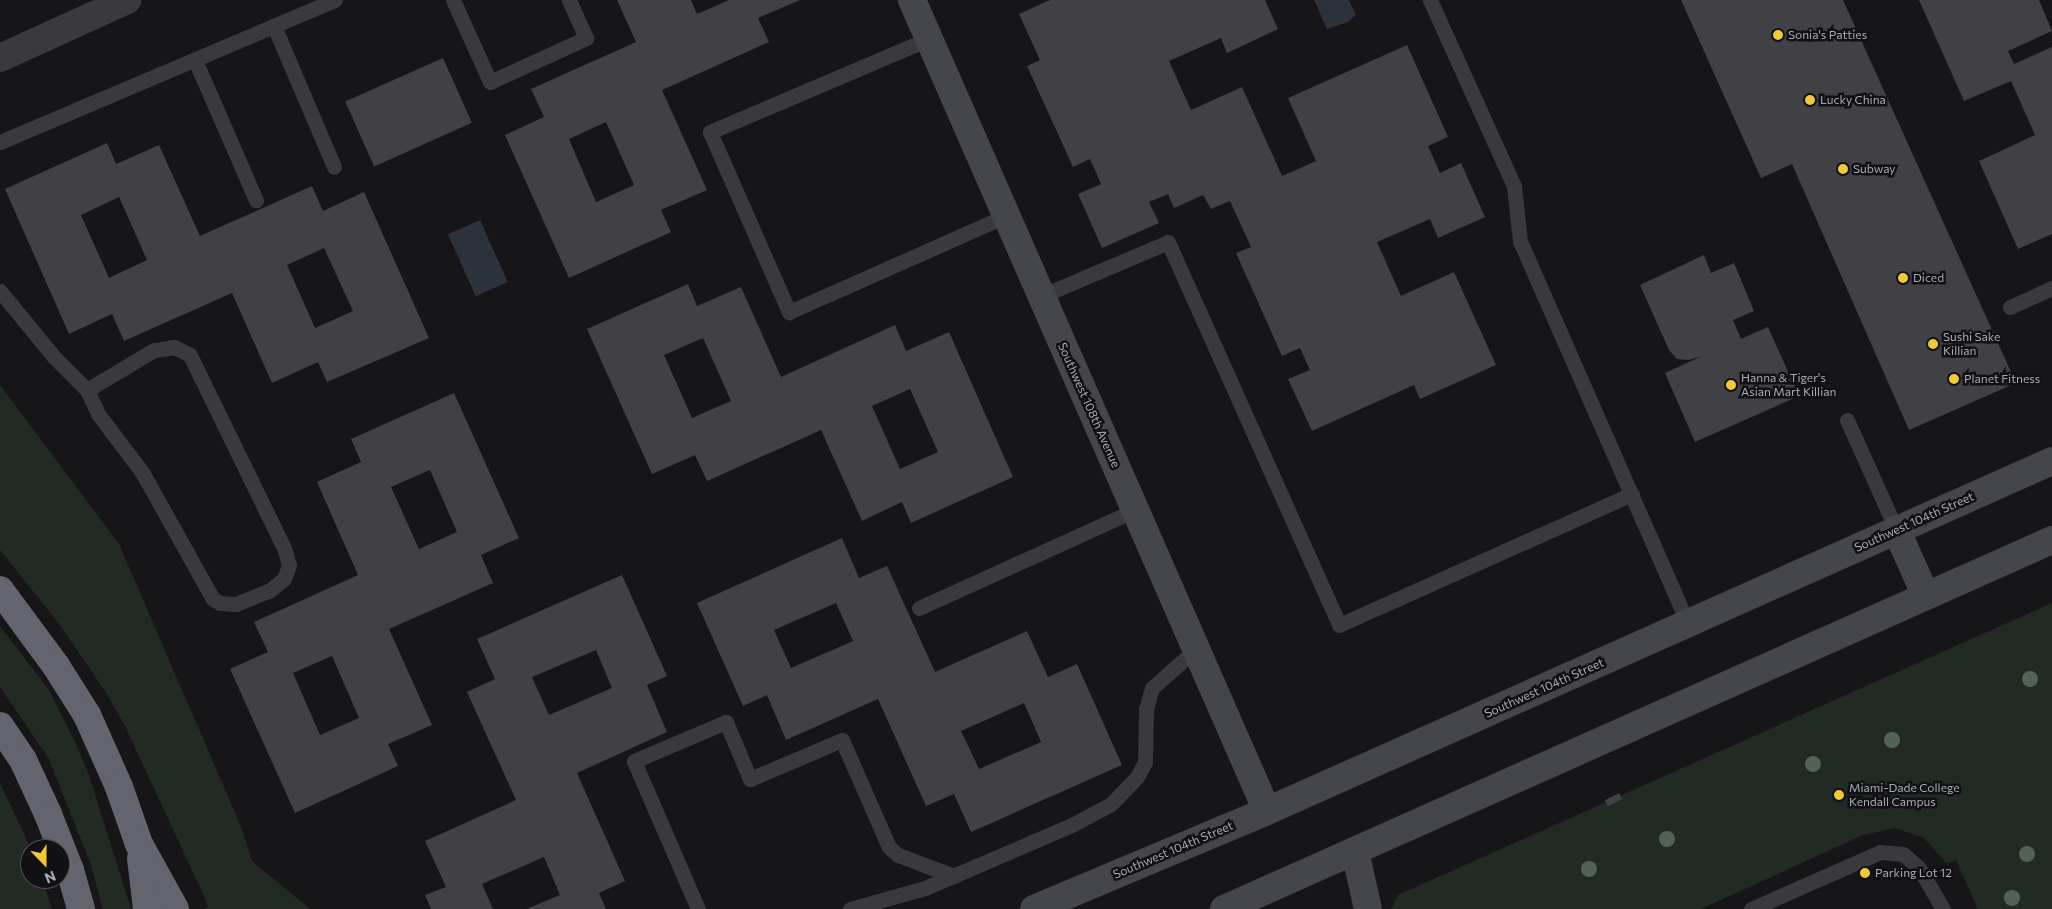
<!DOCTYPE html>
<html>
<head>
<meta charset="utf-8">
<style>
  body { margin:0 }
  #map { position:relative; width:2052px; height:909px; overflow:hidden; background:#161618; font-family:Commissioner,sans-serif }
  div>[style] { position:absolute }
  .green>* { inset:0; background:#222a24 }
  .water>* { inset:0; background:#2c323b; transform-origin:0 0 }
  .building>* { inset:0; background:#404045; transform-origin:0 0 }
  .lane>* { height:15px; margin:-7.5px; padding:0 7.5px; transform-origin:7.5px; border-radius:7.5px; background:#39393e }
  .street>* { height:28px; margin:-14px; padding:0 14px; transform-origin:14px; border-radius:14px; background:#39393e }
  .secondary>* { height:28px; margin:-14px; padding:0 14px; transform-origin:14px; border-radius:14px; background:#45464c }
  .highway>* { height:28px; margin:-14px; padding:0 14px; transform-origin:14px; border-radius:14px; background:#63646d }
  .trees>* { width:16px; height:16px; margin:-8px; border-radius:50%; background:#506354 }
  .dots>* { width:14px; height:14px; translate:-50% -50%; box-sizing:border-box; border:2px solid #111113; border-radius:50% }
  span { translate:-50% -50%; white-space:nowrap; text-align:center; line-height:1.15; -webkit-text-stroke:5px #111113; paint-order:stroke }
  .poi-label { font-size:12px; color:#a8abb7 }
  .left { translate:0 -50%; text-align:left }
  .street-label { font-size:12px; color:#a8abb7 }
  .north { position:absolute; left:20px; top:839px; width:50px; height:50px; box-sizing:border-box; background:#111113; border:1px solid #4d4f55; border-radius:50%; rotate:158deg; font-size:14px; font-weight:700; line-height:20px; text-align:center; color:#a8abb7 }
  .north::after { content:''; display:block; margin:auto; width:18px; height:22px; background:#f1c935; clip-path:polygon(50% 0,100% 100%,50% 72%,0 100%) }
</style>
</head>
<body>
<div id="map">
  <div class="green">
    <div style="clip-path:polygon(0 385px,119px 544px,242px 829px,252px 861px,310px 909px,204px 909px,208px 907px,204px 896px,125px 726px,107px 694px,60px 625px,0 550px)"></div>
    <div style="clip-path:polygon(2052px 603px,2052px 909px,1978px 909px,1956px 860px,1947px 864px,1924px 838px,1895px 828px,1863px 835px,1701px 909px,1391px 909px,1398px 895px)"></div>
    <div style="clip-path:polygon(0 626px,49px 690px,76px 744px,89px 775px,131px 909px,103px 909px,90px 862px,49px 759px,0 687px)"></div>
    <div style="clip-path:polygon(0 783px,31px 849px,30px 879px,42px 879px,52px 909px,0 909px)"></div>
  </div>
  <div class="water">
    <div style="clip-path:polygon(1314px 0,1349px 0,1356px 15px,1348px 22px,1327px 29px)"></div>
    <div style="left:480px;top:220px;width:68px;height:35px;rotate:66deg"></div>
  </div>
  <div class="building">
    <div style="clip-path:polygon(evenodd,617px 0,691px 0,697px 14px,729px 0,800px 0,758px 18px,769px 42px,662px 90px,707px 190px,661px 210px,671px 232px,569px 278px,505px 135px,544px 117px,531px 89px,636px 42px,617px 0,606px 122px,634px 185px,596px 202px,569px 139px,606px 122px)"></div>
    <div style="clip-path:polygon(1050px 0,1265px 0,1278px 29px,1227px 53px,1221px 38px,1169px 61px,1191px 110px,1242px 87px,1282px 176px,1316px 161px,1288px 98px,1407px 45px,1448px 137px,1428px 146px,1440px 173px,1461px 163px,1485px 217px,1438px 238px,1430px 219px,1377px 242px,1401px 296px,1454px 272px,1496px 365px,1420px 399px,1414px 385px,1312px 431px,1288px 379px,1310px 370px,1300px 348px,1282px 356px,1236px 253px,1251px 247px,1230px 201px,1211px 209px,1203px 195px,1174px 208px,1168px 194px,1149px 202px,1159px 223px,1102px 248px,1078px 194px,1101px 184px,1090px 159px,1073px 167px,1027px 66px,1040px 60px,1019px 14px)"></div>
    <div style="clip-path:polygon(1681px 0,1843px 0,2016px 383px,1909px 430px,1792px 164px,1761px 178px)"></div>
    <div style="clip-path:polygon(1919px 0,2039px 0,2052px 31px,2008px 51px,2014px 64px,2052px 47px,2052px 234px,2018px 249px,1979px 161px,2035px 135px,2011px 81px,1964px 101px)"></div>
    <div style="left:443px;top:58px;width:71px;height:107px;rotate:66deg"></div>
    <div style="clip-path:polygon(evenodd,107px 143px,116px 164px,159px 145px,200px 236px,312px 186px,323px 211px,364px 192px,429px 338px,327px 382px,318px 362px,272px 383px,232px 293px,124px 341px,112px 314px,69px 334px,5px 189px,107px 143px,119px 197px,147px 260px,109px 278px,81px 215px,119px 197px,107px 143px,324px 248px,353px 311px,315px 328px,287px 265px,324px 248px)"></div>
    <div style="clip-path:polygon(1704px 255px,1711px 273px,1734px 263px,1754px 311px,1733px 320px,1741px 339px,1768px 327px,1799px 396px,1695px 442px,1665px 373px,1702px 356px,1689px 360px,1677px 359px,1669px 350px,1640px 285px)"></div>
    <div style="clip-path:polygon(evenodd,688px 284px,697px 306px,741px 287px,781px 377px,895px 325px,906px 351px,949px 332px,1013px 477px,911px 523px,902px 502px,862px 521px,821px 430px,707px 481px,695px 455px,652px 474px,587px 329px,688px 284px,703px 338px,731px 401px,692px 418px,664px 355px,703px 338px,688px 284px,910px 389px,938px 452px,900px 469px,872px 406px,910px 389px)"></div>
    <div style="clip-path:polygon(evenodd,454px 393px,519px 538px,481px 555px,493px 583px,389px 629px,432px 725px,388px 744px,398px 766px,295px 813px,230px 669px,268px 652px,254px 622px,358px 575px,317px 482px,361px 462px,351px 439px,454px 393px,430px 470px,457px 532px,419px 549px,391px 487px,430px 470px,454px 393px,332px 656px,359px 718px,320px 735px,293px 673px,332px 656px)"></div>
    <div style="clip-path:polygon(evenodd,842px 538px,859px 578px,887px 566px,935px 672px,1027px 631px,1048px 677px,1077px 664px,1122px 765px,971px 832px,954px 794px,926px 806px,878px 699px,786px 740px,767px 695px,743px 706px,697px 603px,842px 538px,836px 603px,853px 641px,791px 668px,774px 630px,836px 603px,842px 538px,1024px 703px,1041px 742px,979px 769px,961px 731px,1024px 703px)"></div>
    <div style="clip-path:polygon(evenodd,622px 575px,667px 676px,647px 685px,667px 732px,577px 773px,625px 881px,599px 893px,606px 909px,527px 909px,560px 895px,544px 857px,482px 884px,493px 909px,431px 909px,425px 895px,446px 887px,425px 841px,516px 800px,467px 692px,495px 679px,477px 639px,622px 575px,596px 650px,612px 688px,549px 715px,532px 677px,596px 650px)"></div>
    <div style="left:1619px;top:793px;width:7px;height:16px;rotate:63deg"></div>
  </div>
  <div class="lane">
    <div style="left:453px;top:0;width:90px;rotate:65.7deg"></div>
    <div style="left:490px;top:82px;width:106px;rotate:-24.6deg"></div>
    <div style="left:586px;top:38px;width:42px;rotate:-114.1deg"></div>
    <div style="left:1430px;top:0;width:204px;rotate:65.7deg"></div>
    <div style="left:1514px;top:186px;width:55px;rotate:83.8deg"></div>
    <div style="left:1520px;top:241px;width:418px;rotate:66.3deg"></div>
    <div style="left:274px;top:26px;width:153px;rotate:66.9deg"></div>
    <div style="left:928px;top:39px;width:237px;rotate:156.9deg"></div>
    <div style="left:710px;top:132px;width:197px;rotate:66.3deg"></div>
    <div style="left:789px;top:312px;width:237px;rotate:-23.9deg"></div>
    <div style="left:195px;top:60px;width:153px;rotate:66.5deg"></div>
    <div style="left:0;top:142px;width:364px;rotate:-23deg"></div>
    <div style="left:0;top:291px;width:85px;rotate:50.7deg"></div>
    <div style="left:54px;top:357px;width:47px;rotate:45deg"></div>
    <div style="left:87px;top:390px;width:26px;rotate:65deg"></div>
    <div style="left:98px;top:414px;width:73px;rotate:52.8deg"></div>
    <div style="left:142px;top:472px;width:145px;rotate:60.8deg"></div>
    <div style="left:213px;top:599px;width:8px;rotate:30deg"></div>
    <div style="left:220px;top:603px;width:16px;rotate:4deg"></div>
    <div style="left:236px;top:604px;width:35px;rotate:-22deg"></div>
    <div style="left:269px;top:591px;width:19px;rotate:-39deg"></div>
    <div style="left:284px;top:579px;width:15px;rotate:-70deg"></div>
    <div style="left:289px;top:565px;width:18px;rotate:-106deg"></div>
    <div style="left:284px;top:548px;width:215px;rotate:-116deg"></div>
    <div style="left:190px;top:355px;width:18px;rotate:-153deg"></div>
    <div style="left:174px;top:347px;width:20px;rotate:171deg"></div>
    <div style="left:154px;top:350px;width:78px;rotate:149.2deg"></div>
    <div style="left:1041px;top:296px;width:138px;rotate:-23deg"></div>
    <div style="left:1168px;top:242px;width:419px;rotate:65.9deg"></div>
    <div style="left:1339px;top:625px;width:321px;rotate:-24.1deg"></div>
    <div style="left:2010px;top:307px;width:46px;rotate:-24.3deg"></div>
    <div style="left:1847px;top:420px;width:120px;rotate:65.8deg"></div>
    <div style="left:919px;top:608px;width:237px;rotate:-24.4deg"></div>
    <div style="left:698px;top:909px;width:161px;rotate:-113.4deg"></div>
    <div style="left:634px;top:761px;width:100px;rotate:-23deg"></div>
    <div style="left:726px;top:722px;width:62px;rotate:67.2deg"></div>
    <div style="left:750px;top:779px;width:100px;rotate:-23deg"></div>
    <div style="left:842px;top:740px;width:117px;rotate:66.3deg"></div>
    <div style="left:889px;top:847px;width:12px;rotate:42deg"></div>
    <div style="left:898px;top:855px;width:60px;rotate:20.6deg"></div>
    <div style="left:850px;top:909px;width:78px;rotate:-15.6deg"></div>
    <div style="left:925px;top:888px;width:160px;rotate:-23.2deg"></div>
    <div style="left:1072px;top:825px;width:44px;rotate:-28.3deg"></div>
    <div style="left:1111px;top:804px;width:37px;rotate:-46deg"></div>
    <div style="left:1137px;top:777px;width:17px;rotate:-62deg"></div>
    <div style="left:1145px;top:762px;width:53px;rotate:-88.9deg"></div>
    <div style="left:1146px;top:709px;width:22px;rotate:-74deg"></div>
    <div style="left:1152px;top:688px;width:59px;rotate:-41.6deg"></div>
    <div style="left:1751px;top:909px;width:141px;rotate:-23.8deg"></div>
    <div style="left:1880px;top:852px;width:23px;rotate:5deg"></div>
    <div style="left:1903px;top:854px;width:21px;rotate:41deg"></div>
    <div style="left:1919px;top:868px;width:48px;rotate:59.7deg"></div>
  </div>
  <div class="street">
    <div style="left:0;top:58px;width:140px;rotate:-24.5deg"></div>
  </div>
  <div class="secondary">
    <div style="left:912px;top:0;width:885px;rotate:66.36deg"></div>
    <div style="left:1896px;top:529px;width:73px;rotate:65.9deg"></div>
    <div style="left:1355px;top:851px;width:59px;rotate:77.4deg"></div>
    <div style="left:1034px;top:909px;width:253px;rotate:-22.8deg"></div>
    <div style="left:1267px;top:811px;width:859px;rotate:-24.03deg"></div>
    <div style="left:1224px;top:909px;width:907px;rotate:-24.02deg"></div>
  </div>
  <div class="highway">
    <div style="left:0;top:590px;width:94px;rotate:53.6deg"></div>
    <div style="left:56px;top:666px;width:58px;rotate:57.7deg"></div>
    <div style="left:87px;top:715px;width:79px;rotate:66deg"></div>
    <div style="left:119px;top:787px;width:60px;rotate:70.7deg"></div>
    <div style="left:139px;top:844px;width:74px;rotate:61deg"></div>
    <div style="left:0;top:726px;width:41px;rotate:55.9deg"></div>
    <div style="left:23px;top:760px;width:60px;rotate:65.2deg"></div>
    <div style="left:48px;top:814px;width:60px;rotate:68.6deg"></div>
    <div style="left:70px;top:870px;width:41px;rotate:74.2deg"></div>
    <div style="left:141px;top:858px;width:51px;rotate:83.3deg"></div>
  </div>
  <div class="trees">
    <div style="left:2030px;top:679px"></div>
    <div style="left:1892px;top:740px"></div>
    <div style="left:1813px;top:764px"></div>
    <div style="left:1667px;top:839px"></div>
    <div style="left:2027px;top:854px"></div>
    <div style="left:1589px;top:869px"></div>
    <div style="left:2012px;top:898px"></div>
  </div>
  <div class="dots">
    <div style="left:1778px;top:35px;background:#f1c935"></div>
    <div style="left:1810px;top:100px;background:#f1c935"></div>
    <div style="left:1843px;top:169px;background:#f1c935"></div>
    <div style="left:1903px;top:278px;background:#f1c935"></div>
    <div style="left:1933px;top:344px;background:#f1c935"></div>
    <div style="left:1954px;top:379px;background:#f1c935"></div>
    <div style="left:1731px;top:385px;background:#f1c935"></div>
    <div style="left:1839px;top:795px;background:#f1c935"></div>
    <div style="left:1865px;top:873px;background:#f1c935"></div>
  </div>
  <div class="poi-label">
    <span class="left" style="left:1788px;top:35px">Sonia's Patties</span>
    <span class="left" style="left:1820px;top:100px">Lucky China</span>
    <span class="left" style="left:1853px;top:169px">Subway</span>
    <span class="left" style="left:1913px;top:278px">Diced</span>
    <span class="left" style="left:1943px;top:344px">Sushi Sake<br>Killian</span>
    <span class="left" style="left:1741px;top:385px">Hanna &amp; Tiger's<br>Asian Mart Killian</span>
    <span class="left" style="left:1964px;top:379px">Planet Fitness</span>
    <span class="left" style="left:1849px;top:795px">Miami-Dade College<br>Kendall Campus</span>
    <span class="left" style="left:1875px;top:873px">Parking Lot 12</span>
  </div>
  <div class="street-label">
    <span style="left:1089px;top:405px;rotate:66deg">Southwest 108th Avenue</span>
    <span style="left:1914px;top:522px;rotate:-24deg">Southwest 104th Street</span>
    <span style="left:1544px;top:688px;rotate:-24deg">Southwest 104th Street</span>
    <span style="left:1173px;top:850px;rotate:-23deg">Southwest 104th Street</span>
  </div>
  <div class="north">N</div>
</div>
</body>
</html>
